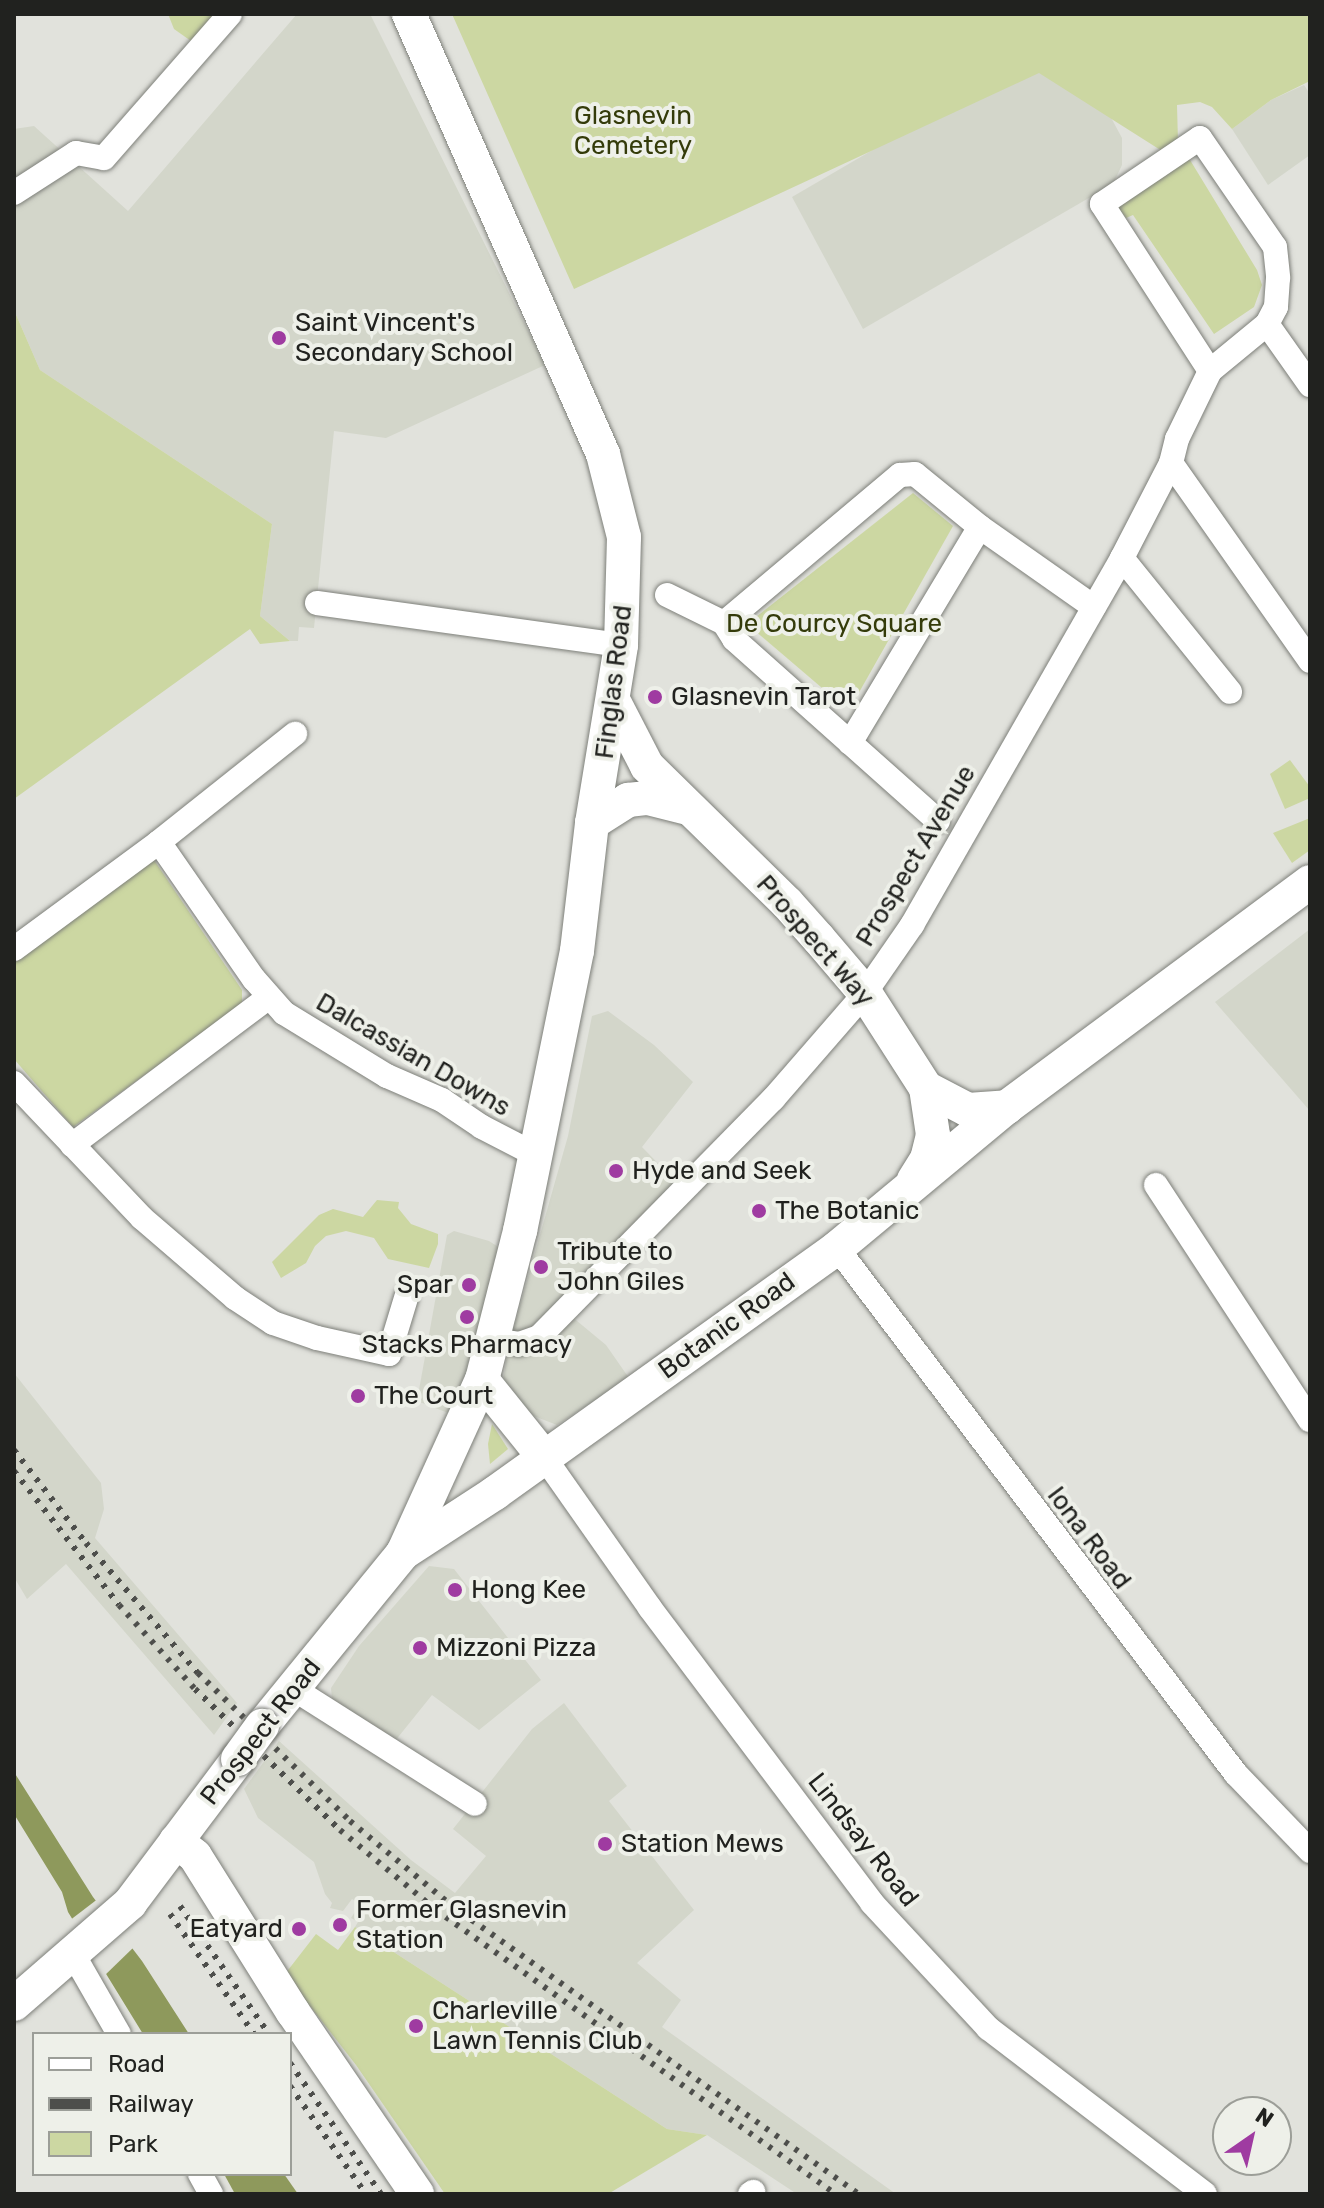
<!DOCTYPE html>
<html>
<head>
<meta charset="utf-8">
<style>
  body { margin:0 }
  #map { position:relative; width:1324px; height:2208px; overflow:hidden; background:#e1e2dc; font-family:Rubik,sans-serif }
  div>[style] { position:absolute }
  .built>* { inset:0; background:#d3d6ca }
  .green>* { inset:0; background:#ccd7a2 }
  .water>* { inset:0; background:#8e995c }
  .pier>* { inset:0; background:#e1e2dc }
  .roads { filter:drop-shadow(0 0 2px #7d7f79) drop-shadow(0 0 2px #7d7f79) }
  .street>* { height:24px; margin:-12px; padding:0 12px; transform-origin:12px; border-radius:12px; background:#fff }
  .secondary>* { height:34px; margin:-17px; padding:0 17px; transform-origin:17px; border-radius:17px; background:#fff }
  .rail>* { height:6px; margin-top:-3px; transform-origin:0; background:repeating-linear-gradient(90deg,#4d4e4b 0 4px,transparent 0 12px) }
  .bridges { filter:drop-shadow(0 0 2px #7d7f79) drop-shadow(0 0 2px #7d7f79) }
  .secondary-bridge>* { height:34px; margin:-17px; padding:0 17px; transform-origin:17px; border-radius:17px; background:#fff }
  .dots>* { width:22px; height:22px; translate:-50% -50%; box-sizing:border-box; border:4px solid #eef0e9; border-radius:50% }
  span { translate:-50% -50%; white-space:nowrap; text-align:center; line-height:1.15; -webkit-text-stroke:8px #eef0e9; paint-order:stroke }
  .park-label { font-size:26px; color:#343b0a }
  .poi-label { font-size:26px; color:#21221f }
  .left { translate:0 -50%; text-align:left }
  .right { translate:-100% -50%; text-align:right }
  .street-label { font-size:26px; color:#21221f }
  .frame { position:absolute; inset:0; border:16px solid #21221f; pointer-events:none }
  .legend { position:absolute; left:32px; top:2032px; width:260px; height:144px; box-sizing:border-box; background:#eef0e9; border:2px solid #9c9e98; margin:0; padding:10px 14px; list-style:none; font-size:24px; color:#21221f }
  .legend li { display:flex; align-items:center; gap:16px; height:40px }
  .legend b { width:40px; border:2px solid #9c9e98 }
  .north { position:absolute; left:1212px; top:2096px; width:80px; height:80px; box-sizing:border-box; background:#eef0e9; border:2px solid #9c9e98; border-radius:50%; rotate:34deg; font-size:22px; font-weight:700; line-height:32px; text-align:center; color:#21221f }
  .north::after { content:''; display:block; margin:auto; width:28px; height:36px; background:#9f3ba1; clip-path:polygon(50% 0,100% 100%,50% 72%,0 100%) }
</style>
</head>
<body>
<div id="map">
  <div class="built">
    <div style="clip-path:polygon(297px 14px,370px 14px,545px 365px,386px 438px,334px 431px,314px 628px,299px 627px,298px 641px,290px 641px,260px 616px,272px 524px,40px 370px,14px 310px,14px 129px,34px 126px,128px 211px)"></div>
    <div style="clip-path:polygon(1039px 53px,1102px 101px,1122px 138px,1122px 165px,1113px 184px,863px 329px,792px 197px)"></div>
    <div style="clip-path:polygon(1304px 85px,1310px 94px,1310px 155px,1268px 185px,1232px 129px,1271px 100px)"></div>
    <div style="clip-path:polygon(1310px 929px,1310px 1111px,1215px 1002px)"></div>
    <div style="clip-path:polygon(608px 1011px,654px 1045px,693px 1082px,642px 1147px,687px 1193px,571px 1316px,606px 1345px,629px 1378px,557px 1425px,521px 1411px,503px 1382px,508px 1348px,568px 1136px,592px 1016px)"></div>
    <div style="clip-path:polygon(454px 1231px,489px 1241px,503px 1250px,456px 1416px,417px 1401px,447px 1235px)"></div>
    <div style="clip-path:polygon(14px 1373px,101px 1483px,104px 1509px,95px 1538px,237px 1703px,214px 1735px,66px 1564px,27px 1599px,14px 1577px)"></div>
    <div style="clip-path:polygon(429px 1566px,454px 1569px,541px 1680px,479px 1730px,432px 1695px,395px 1741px,332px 1699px,331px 1688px,359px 1646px)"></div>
    <div style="clip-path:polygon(564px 1703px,627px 1786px,609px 1801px,694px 1910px,637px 1963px,681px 2000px,662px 2027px,896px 2194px,797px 2194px,707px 2135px,667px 2129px,355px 1927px,358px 1922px,351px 1918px,360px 1904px,352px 1899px,343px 1911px,330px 1908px,332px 1903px,325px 1894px,314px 1862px,258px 1818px,244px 1789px,279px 1741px,411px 1860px,455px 1893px,486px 1856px,453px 1829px,532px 1729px)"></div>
  </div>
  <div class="green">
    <div style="clip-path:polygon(168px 14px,214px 14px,191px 41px,174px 29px)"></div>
    <div style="clip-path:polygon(452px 14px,1310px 14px,1310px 81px,1271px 100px,1232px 129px,1212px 107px,1200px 102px,1177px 105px,1178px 142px,1162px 151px,1039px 73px,574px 289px)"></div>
    <div style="clip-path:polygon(1187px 155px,1257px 270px,1262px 285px,1254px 307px,1214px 334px,1133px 215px,1126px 218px,1116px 204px)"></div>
    <div style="clip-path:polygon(14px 310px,40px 370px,272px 524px,260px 616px,290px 641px,260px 644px,250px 629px,14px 799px)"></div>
    <div style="clip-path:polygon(913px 493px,953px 526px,857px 696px,842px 705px,754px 630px,756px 617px)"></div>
    <div style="clip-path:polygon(1290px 760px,1310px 787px,1310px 798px,1285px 809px,1270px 774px)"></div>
    <div style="clip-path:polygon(1310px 818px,1310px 850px,1292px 863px,1273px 833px)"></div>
    <div style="clip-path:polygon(152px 857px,242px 990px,242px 1004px,73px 1127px,14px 1059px,14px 963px)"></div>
    <div style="clip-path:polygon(377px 1200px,399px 1202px,398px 1208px,411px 1224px,438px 1234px,438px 1244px,429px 1268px,388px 1259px,374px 1238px,346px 1231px,326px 1236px,315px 1246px,306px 1263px,281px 1278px,272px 1262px,319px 1215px,333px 1209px,363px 1217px)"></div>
    <div style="clip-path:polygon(492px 1424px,508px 1449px,490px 1464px,488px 1444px)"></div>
    <div style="clip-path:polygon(355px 1927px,667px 2129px,707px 2135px,608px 2194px,445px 2194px,356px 2065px,285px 1974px,316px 1934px,338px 1950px)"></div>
  </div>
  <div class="water">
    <div style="clip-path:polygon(14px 1772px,93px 1897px,142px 1961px,189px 2034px,143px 2034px,68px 1912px,62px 1892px,14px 1814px)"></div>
    <div style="clip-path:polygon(224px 2174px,284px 2174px,298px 2194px,235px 2194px)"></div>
  </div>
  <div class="pier">
    <div style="clip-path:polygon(99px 1898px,135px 1946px,103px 1977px,69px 1921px)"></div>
  </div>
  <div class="roads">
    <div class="street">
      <div style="left:1200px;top:138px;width:132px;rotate:55.5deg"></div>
      <div style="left:1275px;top:247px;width:31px;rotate:84deg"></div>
      <div style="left:1278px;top:278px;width:29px;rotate:94deg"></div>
      <div style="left:1276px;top:307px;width:19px;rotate:118deg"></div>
      <div style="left:1267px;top:324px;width:74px;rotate:140.5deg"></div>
      <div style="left:1210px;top:371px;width:199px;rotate:-122.9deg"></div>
      <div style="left:1102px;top:204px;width:118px;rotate:-34deg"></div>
      <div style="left:14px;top:193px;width:74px;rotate:-32.8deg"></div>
      <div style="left:76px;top:153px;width:28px;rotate:10deg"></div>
      <div style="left:104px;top:158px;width:191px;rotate:-48.8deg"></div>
      <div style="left:1267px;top:324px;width:75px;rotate:54.8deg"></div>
      <div style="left:1171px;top:463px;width:242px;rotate:54.9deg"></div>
      <div style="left:1122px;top:558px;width:172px;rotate:51.1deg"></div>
      <div style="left:667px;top:595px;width:64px;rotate:26.2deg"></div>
      <div style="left:317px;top:603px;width:307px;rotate:7.9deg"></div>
      <div style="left:850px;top:743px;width:252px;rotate:-59deg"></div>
      <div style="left:938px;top:821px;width:273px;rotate:-138.3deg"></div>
      <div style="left:734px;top:639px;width:19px;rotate:-122deg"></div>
      <div style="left:724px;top:623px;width:230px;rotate:-40.1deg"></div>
      <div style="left:900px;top:475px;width:15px;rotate:-4deg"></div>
      <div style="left:915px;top:474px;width:84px;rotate:39.2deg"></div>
      <div style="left:980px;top:527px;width:139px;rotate:35.1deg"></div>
      <div style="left:159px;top:842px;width:167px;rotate:55.3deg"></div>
      <div style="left:254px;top:979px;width:45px;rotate:48.6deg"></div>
      <div style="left:284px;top:1013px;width:121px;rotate:31.5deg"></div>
      <div style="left:387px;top:1076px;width:60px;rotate:23.6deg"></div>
      <div style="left:442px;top:1100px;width:48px;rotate:34deg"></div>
      <div style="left:482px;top:1127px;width:59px;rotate:27.4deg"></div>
      <div style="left:14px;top:949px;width:180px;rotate:-36.4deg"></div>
      <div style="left:159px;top:842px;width:174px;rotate:-38.5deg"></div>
      <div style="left:14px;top:1083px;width:186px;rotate:46.5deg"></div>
      <div style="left:142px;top:1218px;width:123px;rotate:40.7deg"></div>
      <div style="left:235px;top:1298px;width:45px;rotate:33.3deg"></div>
      <div style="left:273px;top:1323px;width:46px;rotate:18.8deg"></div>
      <div style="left:317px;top:1338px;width:74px;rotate:12.5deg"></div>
      <div style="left:389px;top:1354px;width:59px;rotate:-73.1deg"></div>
      <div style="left:72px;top:1145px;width:245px;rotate:-36.9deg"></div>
      <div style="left:1156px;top:1185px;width:281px;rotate:56.8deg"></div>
      <div style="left:837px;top:1248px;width:660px;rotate:52.82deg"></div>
      <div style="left:1236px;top:1774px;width:107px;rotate:46.1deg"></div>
      <div style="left:494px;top:1340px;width:25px;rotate:9deg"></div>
      <div style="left:519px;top:1344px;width:21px;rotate:-19deg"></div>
      <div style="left:539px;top:1337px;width:334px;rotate:-45.5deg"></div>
      <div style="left:773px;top:1099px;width:140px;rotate:-49deg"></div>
      <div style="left:865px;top:993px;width:83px;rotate:-55.3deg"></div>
      <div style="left:912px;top:925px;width:423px;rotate:-60.2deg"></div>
      <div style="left:1122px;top:558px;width:107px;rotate:-62.7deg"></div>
      <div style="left:1171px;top:463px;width:25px;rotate:-76deg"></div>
      <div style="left:1177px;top:439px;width:76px;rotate:-64.1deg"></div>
      <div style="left:544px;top:1457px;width:184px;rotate:54.9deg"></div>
      <div style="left:650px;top:1608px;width:369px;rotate:53deg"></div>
      <div style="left:872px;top:1903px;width:171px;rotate:47.1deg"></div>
      <div style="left:988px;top:2028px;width:273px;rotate:37.4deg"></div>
      <div style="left:294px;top:1689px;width:214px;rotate:32.4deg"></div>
      <div style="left:73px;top:1954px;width:92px;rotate:60.1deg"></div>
      <div style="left:200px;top:2174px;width:23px;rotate:61deg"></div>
      <div style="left:750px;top:2194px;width:4px;rotate:-34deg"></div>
    </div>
    <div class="secondary">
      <div style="left:614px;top:702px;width:72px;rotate:62.7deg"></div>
      <div style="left:647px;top:766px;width:196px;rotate:44.4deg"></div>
      <div style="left:787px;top:903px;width:48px;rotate:48.4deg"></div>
      <div style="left:819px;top:939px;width:71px;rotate:49.6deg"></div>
      <div style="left:865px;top:993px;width:113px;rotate:57.3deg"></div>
      <div style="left:926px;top:1088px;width:48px;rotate:81.5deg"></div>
      <div style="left:933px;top:1135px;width:25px;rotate:104deg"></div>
      <div style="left:927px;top:1159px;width:25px;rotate:122deg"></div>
      <div style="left:592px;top:823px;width:43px;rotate:-32.6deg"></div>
      <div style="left:628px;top:800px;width:20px;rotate:-6deg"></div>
      <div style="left:648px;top:798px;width:41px;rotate:14deg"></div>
      <div style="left:926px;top:1088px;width:47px;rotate:27.6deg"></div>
      <div style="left:968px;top:1110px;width:39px;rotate:-4deg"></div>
      <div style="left:482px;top:1380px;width:99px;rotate:51.2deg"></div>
      <div style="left:403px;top:1553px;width:110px;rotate:-33.1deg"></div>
      <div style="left:495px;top:1493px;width:421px;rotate:-35.6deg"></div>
      <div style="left:837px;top:1248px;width:221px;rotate:-39.7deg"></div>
      <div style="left:1007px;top:1107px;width:377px;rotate:-36.6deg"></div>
      <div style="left:262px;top:1726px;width:223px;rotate:-50.8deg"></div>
      <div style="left:403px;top:1553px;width:190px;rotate:-65.5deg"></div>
      <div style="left:482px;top:1380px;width:154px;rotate:-75.7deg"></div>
      <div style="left:520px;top:1231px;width:286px;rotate:-78.5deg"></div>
      <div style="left:577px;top:951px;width:129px;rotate:-83.3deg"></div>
      <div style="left:592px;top:823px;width:180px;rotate:-80.7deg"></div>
      <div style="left:621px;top:645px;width:108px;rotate:-88.4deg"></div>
      <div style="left:624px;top:537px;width:86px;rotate:-104.2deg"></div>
      <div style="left:603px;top:454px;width:481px;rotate:-113.8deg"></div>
      <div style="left:176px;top:1841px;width:24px;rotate:38deg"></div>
      <div style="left:195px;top:1856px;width:184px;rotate:57.9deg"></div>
      <div style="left:293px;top:2012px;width:220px;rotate:55.7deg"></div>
      <div style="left:14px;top:2004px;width:154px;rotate:-41deg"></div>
      <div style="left:130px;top:1903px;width:180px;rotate:-53.1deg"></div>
    </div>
  </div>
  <div class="rail">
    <div style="left:14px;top:1450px;width:118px;rotate:52.3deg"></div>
    <div style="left:86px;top:1543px;width:172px;rotate:49.3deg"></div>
    <div style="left:198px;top:1673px;width:212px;rotate:44.2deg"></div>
    <div style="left:350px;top:1821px;width:133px;rotate:39.8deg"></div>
    <div style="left:452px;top:1906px;width:499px;rotate:35.3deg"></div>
    <div style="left:14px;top:1471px;width:170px;rotate:51.9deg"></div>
    <div style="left:119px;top:1605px;width:113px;rotate:47.9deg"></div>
    <div style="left:195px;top:1689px;width:202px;rotate:44.2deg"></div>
    <div style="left:340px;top:1830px;width:125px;rotate:39.8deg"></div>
    <div style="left:436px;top:1910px;width:490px;rotate:35.4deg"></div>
    <div style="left:180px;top:1906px;width:156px;rotate:55.2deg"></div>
    <div style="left:170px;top:1914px;width:146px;rotate:55deg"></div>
    <div style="left:290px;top:2063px;width:160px;rotate:55.2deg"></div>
    <div style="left:290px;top:2086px;width:132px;rotate:54.9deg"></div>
  </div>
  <div class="bridges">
    <div class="secondary-bridge">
      <div style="left:238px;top:1759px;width:41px;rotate:-54deg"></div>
    </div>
  </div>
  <div class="dots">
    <div style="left:279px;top:338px;background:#9f3ba1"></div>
    <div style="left:655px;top:697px;background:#9f3ba1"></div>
    <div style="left:616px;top:1171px;background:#9f3ba1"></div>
    <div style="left:759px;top:1211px;background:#9f3ba1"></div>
    <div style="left:541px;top:1267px;background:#9f3ba1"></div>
    <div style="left:469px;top:1285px;background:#9f3ba1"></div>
    <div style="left:467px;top:1317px;background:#9f3ba1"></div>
    <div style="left:358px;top:1396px;background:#9f3ba1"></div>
    <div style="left:455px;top:1590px;background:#9f3ba1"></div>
    <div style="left:420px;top:1648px;background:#9f3ba1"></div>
    <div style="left:605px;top:1844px;background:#9f3ba1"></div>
    <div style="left:340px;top:1925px;background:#9f3ba1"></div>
    <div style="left:299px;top:1929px;background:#9f3ba1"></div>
    <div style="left:416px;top:2026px;background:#9f3ba1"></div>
  </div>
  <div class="park-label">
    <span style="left:633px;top:131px">Glasnevin<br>Cemetery</span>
    <span style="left:834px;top:624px">De Courcy Square</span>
  </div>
  <div class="poi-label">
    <span class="left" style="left:295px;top:338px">Saint Vincent's<br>Secondary School</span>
    <span class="left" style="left:671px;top:697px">Glasnevin Tarot</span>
    <span class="left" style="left:632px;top:1171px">Hyde and Seek</span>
    <span class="left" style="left:775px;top:1211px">The Botanic</span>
    <span class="left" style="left:557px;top:1267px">Tribute to<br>John Giles</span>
    <span class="right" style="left:453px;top:1285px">Spar</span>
    <span style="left:467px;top:1345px">Stacks Pharmacy</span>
    <span class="left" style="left:374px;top:1396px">The Court</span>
    <span class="left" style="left:471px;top:1590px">Hong Kee</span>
    <span class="left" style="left:436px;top:1648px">Mizzoni Pizza</span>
    <span class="left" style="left:621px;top:1844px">Station Mews</span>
    <span class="left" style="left:356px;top:1925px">Former Glasnevin<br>Station</span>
    <span class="right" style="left:283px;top:1929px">Eatyard</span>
    <span class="left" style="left:432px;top:2026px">Charleville<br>Lawn Tennis Club</span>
  </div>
  <div class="street-label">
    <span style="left:614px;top:682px;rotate:-83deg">Finglas Road</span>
    <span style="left:916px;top:856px;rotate:-59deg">Prospect Avenue</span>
    <span style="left:815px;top:941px;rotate:49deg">Prospect Way</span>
    <span style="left:413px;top:1055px;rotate:30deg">Dalcassian Downs</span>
    <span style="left:727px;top:1326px;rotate:-36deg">Botanic Road</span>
    <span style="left:1089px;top:1538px;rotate:53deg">Iona Road</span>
    <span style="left:261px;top:1732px;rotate:-52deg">Prospect Road</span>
    <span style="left:863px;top:1840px;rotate:52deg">Lindsay Road</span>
  </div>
  <div class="frame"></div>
  <ul class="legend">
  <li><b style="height:10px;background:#fff"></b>Road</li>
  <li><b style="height:10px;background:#4d4e4b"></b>Railway</li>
  <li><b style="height:22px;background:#ccd7a2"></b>Park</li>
  </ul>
  <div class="north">N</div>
</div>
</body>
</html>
